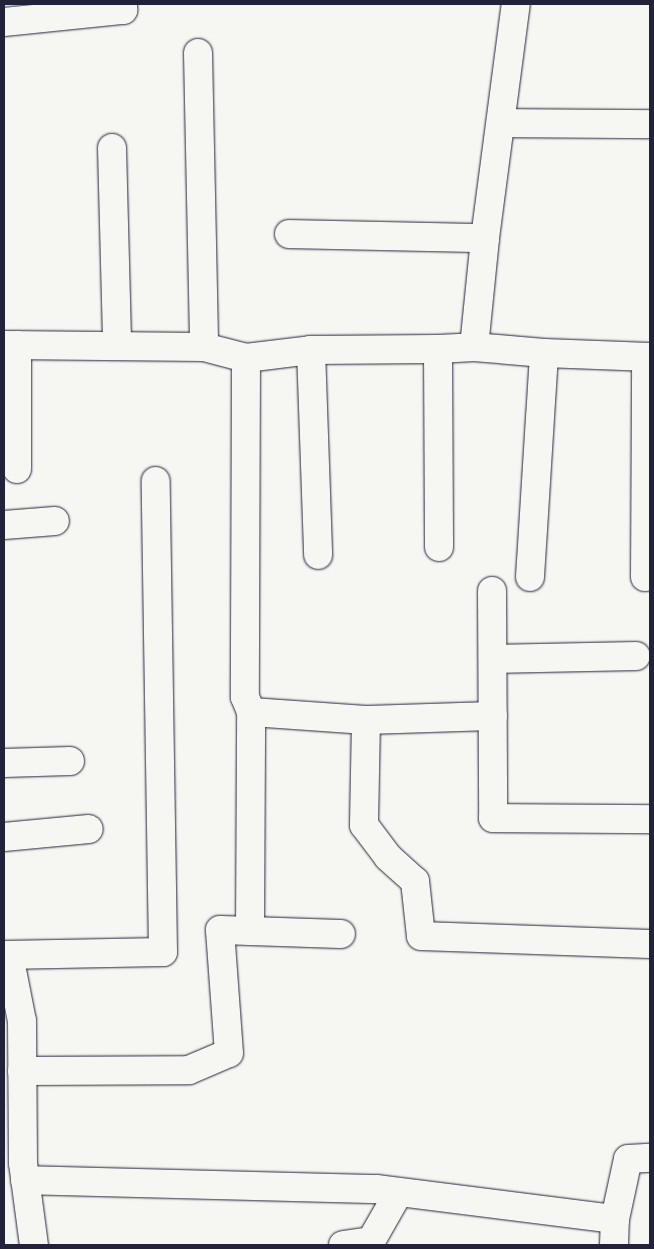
<!DOCTYPE html>
<html>
<head>
<meta charset="utf-8">
<style>
  body { margin:0 }
  #map { position:relative; width:654px; height:1249px; overflow:hidden; background:#f6f6f2; font-family:Kalam,sans-serif }
  div>[style] { position:absolute }
  .roads { filter:drop-shadow(0 0 1px #22223b) drop-shadow(0 0 1px #22223b) }
  .minor>* { height:28px; margin:-14px; padding:0 14px; transform-origin:14px; border-radius:14px; background:#f6f6f2 }
  span { translate:-50% -50%; white-space:nowrap; text-align:center; line-height:1.15; -webkit-text-stroke:5px #f6f6f2; paint-order:stroke }
  .frame { position:absolute; inset:0; border:5px solid #22223b; pointer-events:none }
</style>
</head>
<body>
<div id="map">
  <div class="roads">
    <div class="minor">
      <div style="left:4px;top:22px;width:120px;rotate:-5.8deg"></div>
      <div style="left:123px;top:10px;width:6px;rotate:-90deg"></div>
      <div style="left:198px;top:53px;width:294px;rotate:88.8deg"></div>
      <div style="left:502px;top:123px;width:148px;rotate:0.4deg"></div>
      <div style="left:112px;top:148px;width:197px;rotate:88.5deg"></div>
      <div style="left:289px;top:234px;width:196px;rotate:1.2deg"></div>
      <div style="left:4px;top:345px;width:200px;rotate:0.6deg"></div>
      <div style="left:204px;top:347px;width:43px;rotate:14.7deg"></div>
      <div style="left:246px;top:358px;width:65px;rotate:-7deg"></div>
      <div style="left:311px;top:350px;width:127px;rotate:-0.5deg"></div>
      <div style="left:438px;top:349px;width:36px;rotate:-3deg"></div>
      <div style="left:474px;top:347px;width:70px;rotate:4.9deg"></div>
      <div style="left:544px;top:353px;width:106px;rotate:2.2deg"></div>
      <div style="left:474px;top:347px;width:110px;rotate:-84.2deg"></div>
      <div style="left:485px;top:238px;width:236px;rotate:-82.5deg"></div>
      <div style="left:438px;top:349px;width:198px;rotate:89.7deg"></div>
      <div style="left:311px;top:350px;width:205px;rotate:88deg"></div>
      <div style="left:246px;top:358px;width:339px;rotate:90.2deg"></div>
      <div style="left:245px;top:697px;width:16px;rotate:68deg"></div>
      <div style="left:251px;top:712px;width:115px;rotate:4deg"></div>
      <div style="left:366px;top:720px;width:105px;rotate:91.1deg"></div>
      <div style="left:364px;top:825px;width:40px;rotate:53deg"></div>
      <div style="left:388px;top:857px;width:36px;rotate:42deg"></div>
      <div style="left:415px;top:881px;width:55px;rotate:83.8deg"></div>
      <div style="left:421px;top:936px;width:229px;rotate:2deg"></div>
      <div style="left:17px;top:469px;width:124px;rotate:-90deg"></div>
      <div style="left:4px;top:525px;width:51px;rotate:-4.5deg"></div>
      <div style="left:530px;top:577px;width:224px;rotate:-86.4deg"></div>
      <div style="left:645px;top:577px;width:220px;rotate:-89.7deg"></div>
      <div style="left:492px;top:591px;width:227px;rotate:89.7deg"></div>
      <div style="left:493px;top:818px;width:157px;rotate:0.4deg"></div>
      <div style="left:493px;top:659px;width:143px;rotate:-1.2deg"></div>
      <div style="left:366px;top:720px;width:127px;rotate:-1.8deg"></div>
      <div style="left:4px;top:763px;width:66px;rotate:-1.7deg"></div>
      <div style="left:4px;top:837px;width:85px;rotate:-5.4deg"></div>
      <div style="left:250px;top:931px;width:219px;rotate:-89.7deg"></div>
      <div style="left:4px;top:955px;width:159px;rotate:-1.1deg"></div>
      <div style="left:163px;top:952px;width:471px;rotate:-90.9deg"></div>
      <div style="left:9px;top:955px;width:67px;rotate:78.9deg"></div>
      <div style="left:22px;top:1021px;width:142px;rotate:89.6deg"></div>
      <div style="left:23px;top:1163px;width:83px;rotate:82.4deg"></div>
      <div style="left:22px;top:1071px;width:167px;rotate:-0.3deg"></div>
      <div style="left:189px;top:1070px;width:43px;rotate:-23deg"></div>
      <div style="left:229px;top:1053px;width:123px;rotate:-94.2deg"></div>
      <div style="left:220px;top:930px;width:121px;rotate:1.9deg"></div>
      <div style="left:25px;top:1180px;width:351px;rotate:1.5deg"></div>
      <div style="left:376px;top:1189px;width:241px;rotate:7.2deg"></div>
      <div style="left:615px;top:1219px;width:61px;rotate:-77.8deg"></div>
      <div style="left:628px;top:1159px;width:22px;rotate:-3deg"></div>
      <div style="left:343px;top:1245px;width:28px;rotate:-8deg"></div>
      <div style="left:371px;top:1241px;width:56px;rotate:-60.3deg"></div>
      <div style="left:614px;top:1245px;width:26px;rotate:-88deg"></div>
    </div>
  </div>
  <div class="frame"></div>
</div>
</body>
</html>
